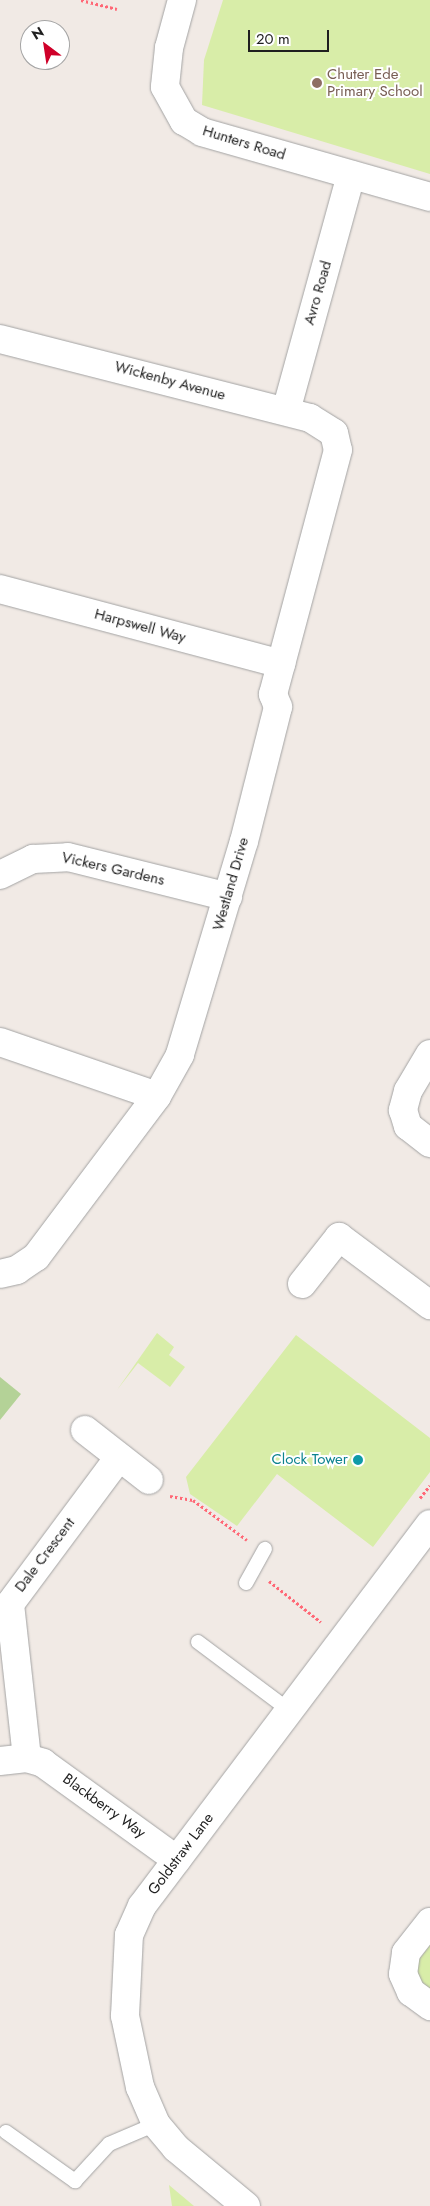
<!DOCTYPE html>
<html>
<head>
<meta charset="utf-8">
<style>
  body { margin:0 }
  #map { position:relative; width:430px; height:2206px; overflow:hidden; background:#f1eae5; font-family:Jost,sans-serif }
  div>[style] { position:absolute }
  .grass>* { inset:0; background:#d8eda8 }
  .forest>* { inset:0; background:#b4d297 }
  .path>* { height:3px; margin-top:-1.5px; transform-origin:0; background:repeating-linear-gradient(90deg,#ff6876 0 2.5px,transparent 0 5px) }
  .roads { filter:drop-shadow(0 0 1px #a3a3a3) drop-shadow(0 0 1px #a3a3a3) }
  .lane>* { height:14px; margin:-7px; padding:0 7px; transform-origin:7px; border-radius:7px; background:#fff }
  .street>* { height:28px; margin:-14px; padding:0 14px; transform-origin:14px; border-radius:14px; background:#fff }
  .dots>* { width:14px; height:14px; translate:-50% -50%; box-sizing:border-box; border:2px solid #fff; border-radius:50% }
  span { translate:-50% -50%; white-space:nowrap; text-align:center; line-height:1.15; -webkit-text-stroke:4px #fff; paint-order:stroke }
  .education-label { font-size:15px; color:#785e54 }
  .left { translate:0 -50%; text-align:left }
  .street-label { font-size:15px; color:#1f1f1f }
  .culture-label { font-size:15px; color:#0d838f }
  .right { translate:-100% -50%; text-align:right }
  .north { position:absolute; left:20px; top:20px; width:50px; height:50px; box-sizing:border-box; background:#fff; border:1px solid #a5a5a5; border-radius:50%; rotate:329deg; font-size:14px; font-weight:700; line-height:20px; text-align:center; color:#1f1f1f }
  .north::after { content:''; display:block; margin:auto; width:18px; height:22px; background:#cf0029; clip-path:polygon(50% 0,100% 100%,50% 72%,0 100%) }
  .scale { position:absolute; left:248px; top:30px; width:81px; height:22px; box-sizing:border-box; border:2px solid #1f1f1f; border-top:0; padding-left:6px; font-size:15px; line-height:18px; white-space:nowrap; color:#1f1f1f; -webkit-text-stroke:4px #fff; paint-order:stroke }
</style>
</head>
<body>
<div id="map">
  <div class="grass">
    <div style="clip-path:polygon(223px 0,430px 0,430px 174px,202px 105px,204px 60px)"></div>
    <div style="clip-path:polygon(157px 1333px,174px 1347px,169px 1355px,185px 1367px,170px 1387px,138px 1363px,117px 1390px)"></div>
    <div style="clip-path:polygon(296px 1335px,430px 1438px,430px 1472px,373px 1547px,277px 1474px,237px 1526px,190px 1494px,186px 1477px)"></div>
    <div style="clip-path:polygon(430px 1945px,430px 1991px,417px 1976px,417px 1962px)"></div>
    <div style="clip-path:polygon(169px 2185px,194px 2206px,172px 2206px)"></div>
  </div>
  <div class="forest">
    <div style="clip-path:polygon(0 1377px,21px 1394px,0 1420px)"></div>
  </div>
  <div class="path">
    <div style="left:81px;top:0;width:37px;rotate:14deg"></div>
    <div style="left:170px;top:1496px;width:23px;rotate:10deg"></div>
    <div style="left:193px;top:1500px;width:67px;rotate:36.5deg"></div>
    <div style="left:420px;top:1498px;width:16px;rotate:-52deg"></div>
    <div style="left:269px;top:1581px;width:66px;rotate:38.3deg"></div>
  </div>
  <div class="roads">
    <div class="lane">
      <div style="left:246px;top:1583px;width:39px;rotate:-61deg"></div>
      <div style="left:198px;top:1642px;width:114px;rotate:36.8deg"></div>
      <div style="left:6px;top:2132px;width:85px;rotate:35.4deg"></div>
      <div style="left:75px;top:2181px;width:50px;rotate:-47.4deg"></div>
      <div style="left:109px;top:2144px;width:51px;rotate:-23.1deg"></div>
    </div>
    <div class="street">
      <div style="left:182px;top:0;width:50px;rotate:105.2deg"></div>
      <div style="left:169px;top:48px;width:39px;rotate:96deg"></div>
      <div style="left:165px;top:87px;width:39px;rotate:61deg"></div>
      <div style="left:184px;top:121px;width:21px;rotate:31deg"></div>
      <div style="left:202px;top:132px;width:237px;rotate:15.9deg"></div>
      <div style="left:0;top:339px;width:320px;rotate:14.3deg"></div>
      <div style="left:310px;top:418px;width:28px;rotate:32deg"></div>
      <div style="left:334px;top:433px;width:17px;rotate:77deg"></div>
      <div style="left:338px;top:450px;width:253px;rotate:104.9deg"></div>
      <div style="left:273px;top:694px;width:14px;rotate:69deg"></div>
      <div style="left:278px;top:707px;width:138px;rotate:104.2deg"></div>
      <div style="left:244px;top:841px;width:223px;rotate:106.7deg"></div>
      <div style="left:180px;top:1055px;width:47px;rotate:119.3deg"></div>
      <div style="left:157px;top:1096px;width:201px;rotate:126.9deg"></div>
      <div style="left:36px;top:1257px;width:23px;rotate:146deg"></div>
      <div style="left:17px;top:1270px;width:17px;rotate:167deg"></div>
      <div style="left:286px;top:411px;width:245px;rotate:-74.6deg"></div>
      <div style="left:0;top:589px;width:291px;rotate:14.9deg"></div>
      <div style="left:0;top:875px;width:37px;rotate:-26deg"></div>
      <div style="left:33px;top:859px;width:35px;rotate:-3deg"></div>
      <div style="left:68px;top:857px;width:165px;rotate:14deg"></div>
      <div style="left:0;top:1042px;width:166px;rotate:19deg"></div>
      <div style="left:430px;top:1054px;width:43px;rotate:120.7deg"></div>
      <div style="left:408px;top:1091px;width:20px;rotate:105deg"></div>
      <div style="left:403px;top:1110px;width:17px;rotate:73deg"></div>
      <div style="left:408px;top:1126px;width:28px;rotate:38deg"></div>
      <div style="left:302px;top:1284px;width:60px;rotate:-51.8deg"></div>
      <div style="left:339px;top:1237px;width:114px;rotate:36.8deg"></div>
      <div style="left:85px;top:1430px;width:81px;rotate:38deg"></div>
      <div style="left:27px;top:1758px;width:155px;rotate:-96.3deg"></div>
      <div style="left:10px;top:1604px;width:183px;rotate:-53.4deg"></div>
      <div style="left:0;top:1761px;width:27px;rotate:-6deg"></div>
      <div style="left:27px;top:1758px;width:17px;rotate:17deg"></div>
      <div style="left:43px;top:1763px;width:165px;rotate:35.9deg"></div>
      <div style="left:430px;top:1922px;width:39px;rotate:128deg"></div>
      <div style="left:406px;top:1953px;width:21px;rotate:98deg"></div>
      <div style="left:403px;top:1974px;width:20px;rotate:66deg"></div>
      <div style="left:411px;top:1992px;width:24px;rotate:36deg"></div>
      <div style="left:246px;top:2206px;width:91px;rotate:-140.4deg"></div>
      <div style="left:176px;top:2148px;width:31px;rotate:-130deg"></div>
      <div style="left:156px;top:2124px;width:40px;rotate:-113.4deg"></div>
      <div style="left:140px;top:2087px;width:73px;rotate:-101.9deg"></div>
      <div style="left:125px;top:2016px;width:81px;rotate:-87.2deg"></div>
      <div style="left:129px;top:1935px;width:32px;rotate:-66deg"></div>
      <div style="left:142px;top:1906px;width:478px;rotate:-53deg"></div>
    </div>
  </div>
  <div class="dots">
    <div style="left:317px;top:83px;background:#8d6e63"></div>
    <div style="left:358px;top:1460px;background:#0f9aa8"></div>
  </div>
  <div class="education-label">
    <span class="left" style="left:327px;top:83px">Chuter Ede<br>Primary School</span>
  </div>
  <div class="street-label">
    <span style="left:244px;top:143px;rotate:17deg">Hunters Road</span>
    <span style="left:318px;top:293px;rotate:-74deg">Avro Road</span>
    <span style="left:170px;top:381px;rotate:15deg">Wickenby Avenue</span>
    <span style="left:140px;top:626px;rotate:15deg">Harpswell Way</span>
    <span style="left:113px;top:869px;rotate:13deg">Vickers Gardens</span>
    <span style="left:231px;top:884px;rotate:-74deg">Westland Drive</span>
    <span style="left:45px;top:1555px;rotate:-53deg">Dale Crescent</span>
    <span style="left:104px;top:1806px;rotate:36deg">Blackberry Way</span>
    <span style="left:181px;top:1854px;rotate:-53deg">Goldstraw Lane</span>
  </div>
  <div class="culture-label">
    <span class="right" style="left:348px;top:1460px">Clock Tower</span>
  </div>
  <div class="north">N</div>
  <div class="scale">20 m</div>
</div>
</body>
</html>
